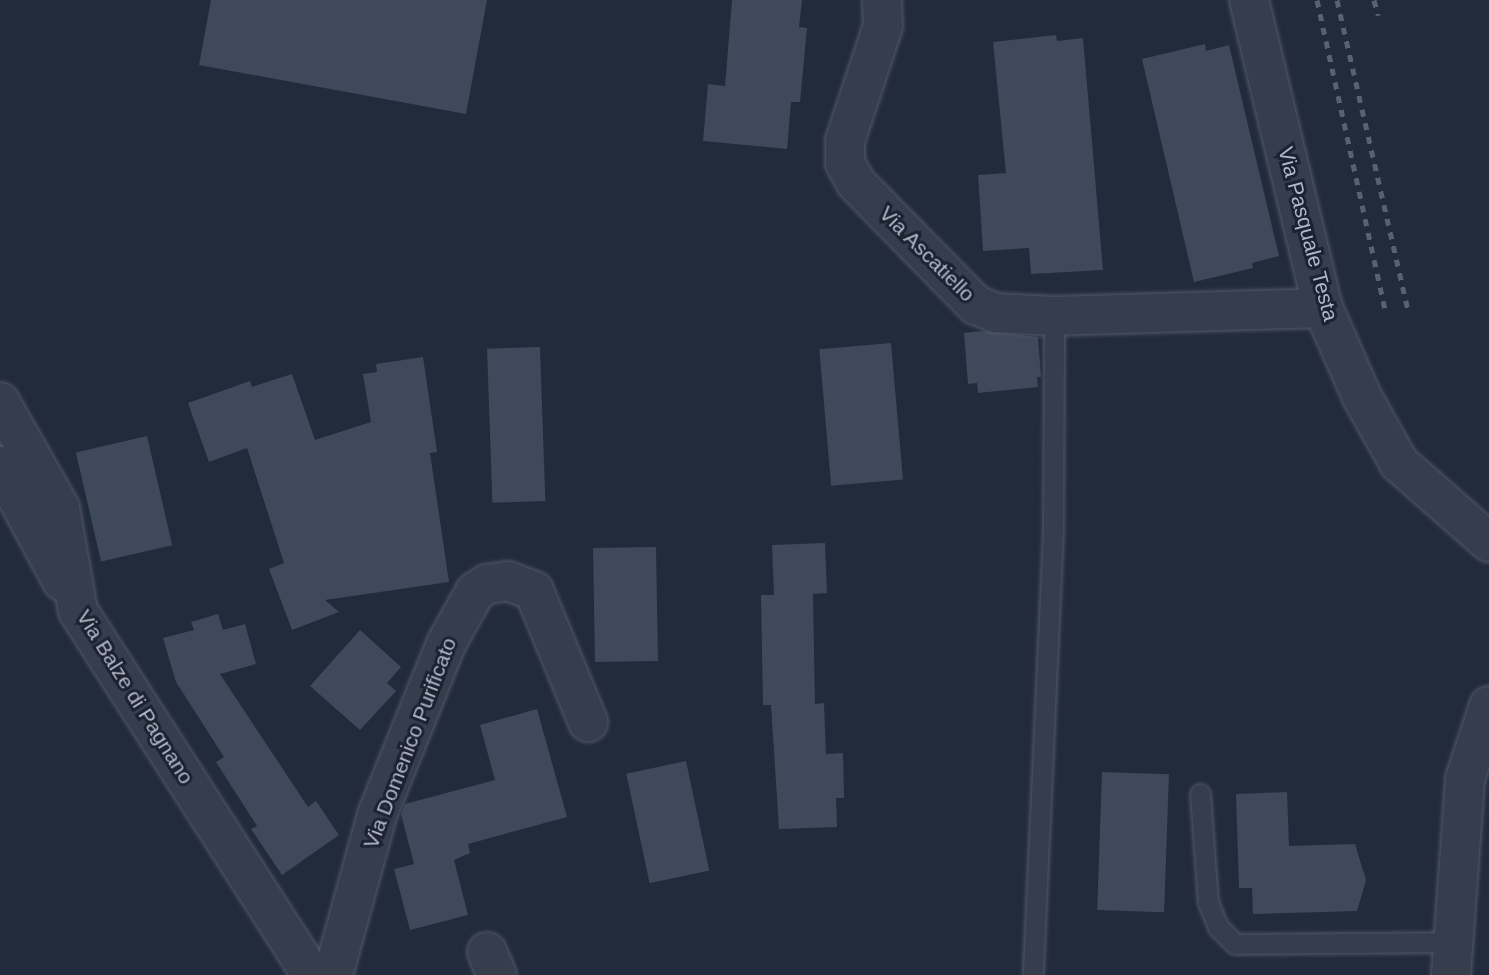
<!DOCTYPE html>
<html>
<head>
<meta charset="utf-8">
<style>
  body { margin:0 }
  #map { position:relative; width:1489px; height:975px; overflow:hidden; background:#222b3c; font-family:Helvetica,sans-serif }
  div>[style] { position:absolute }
  .building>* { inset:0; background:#3e495c; transform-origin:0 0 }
  .roads { filter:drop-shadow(0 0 2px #525867) drop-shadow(0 0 2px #525867) }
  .service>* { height:19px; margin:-9.5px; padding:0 9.5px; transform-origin:9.5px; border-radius:9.5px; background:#363d4d }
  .minor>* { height:38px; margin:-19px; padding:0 19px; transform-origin:19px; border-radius:19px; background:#363d4d }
  .rail>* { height:5px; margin-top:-2.5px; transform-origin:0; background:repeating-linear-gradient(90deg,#586174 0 7px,transparent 0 14px) }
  span { translate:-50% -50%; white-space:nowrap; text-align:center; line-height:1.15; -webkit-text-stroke:6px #1c2231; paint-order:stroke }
  .street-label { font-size:21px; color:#b2b8c8 }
</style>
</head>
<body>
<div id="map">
  <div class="building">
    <div style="clip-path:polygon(211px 0,487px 0,466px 114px,199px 65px)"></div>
    <div style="clip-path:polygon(732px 0,802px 0,799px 27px,807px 28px,800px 102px,791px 102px,787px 149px,703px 141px,708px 84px,725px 86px)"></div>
    <div style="clip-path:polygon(1056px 35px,1057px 41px,1083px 38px,1103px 270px,1031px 274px,1029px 248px,983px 251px,978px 175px,1006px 173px,993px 42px)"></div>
    <div style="clip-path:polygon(1205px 44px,1206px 51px,1229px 45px,1279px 256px,1252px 263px,1253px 268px,1194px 282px,1142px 59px)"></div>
    <div style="clip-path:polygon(983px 331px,1038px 337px,1041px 377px,1037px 377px,1038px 387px,978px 393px,977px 383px,968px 384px,964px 333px)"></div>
    <div style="left:891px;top:343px;width:137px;height:72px;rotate:85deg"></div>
    <div style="left:540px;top:347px;width:154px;height:53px;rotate:88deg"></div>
    <div style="clip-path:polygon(423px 357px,437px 452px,430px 453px,449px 582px,325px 600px,339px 612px,292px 630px,269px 569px,284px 563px,247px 448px,209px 462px,188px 403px,250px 381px,252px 387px,292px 374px,315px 440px,371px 422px,363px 374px,377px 372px,376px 364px)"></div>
    <div style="left:147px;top:436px;width:112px;height:73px;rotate:77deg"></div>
    <div style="clip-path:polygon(825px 543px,827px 593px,813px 594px,815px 704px,824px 703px,826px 754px,843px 753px,844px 798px,836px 798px,837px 827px,779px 829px,771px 705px,763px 705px,761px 595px,774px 595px,772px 545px)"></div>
    <div style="left:656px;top:547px;width:114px;height:63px;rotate:89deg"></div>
    <div style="clip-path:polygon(218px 614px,223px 630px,245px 624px,256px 664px,220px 674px,308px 807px,316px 801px,339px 835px,282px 875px,251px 829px,257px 826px,216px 762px,224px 757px,176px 682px,163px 638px,194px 630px,191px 622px)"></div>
    <div style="clip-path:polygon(360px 630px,401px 667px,387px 683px,396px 691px,360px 730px,310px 686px)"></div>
    <div style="clip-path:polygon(537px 709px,567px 817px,468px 844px,470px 853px,454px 860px,468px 915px,410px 930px,394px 869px,414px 864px,401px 814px,405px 804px,495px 780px,480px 725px)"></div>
    <div style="left:686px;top:761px;width:112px;height:61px;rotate:78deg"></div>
    <div style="left:1102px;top:772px;width:67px;height:138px;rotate:2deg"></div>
    <div style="clip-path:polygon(1287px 792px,1289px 846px,1355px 844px,1366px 880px,1357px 911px,1253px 914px,1252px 888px,1239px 888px,1236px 794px)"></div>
  </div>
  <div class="roads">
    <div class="service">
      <div style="left:1200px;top:794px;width:108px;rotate:85.8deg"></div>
      <div style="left:1208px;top:902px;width:27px;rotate:68deg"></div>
      <div style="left:1218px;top:927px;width:24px;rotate:45deg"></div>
      <div style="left:1235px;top:944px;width:220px;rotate:-0.5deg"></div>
      <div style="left:1033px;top:971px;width:444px;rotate:-87.4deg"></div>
      <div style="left:1053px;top:527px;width:211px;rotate:-89.7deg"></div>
    </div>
    <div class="minor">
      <div style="left:882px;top:0;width:26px;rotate:88deg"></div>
      <div style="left:883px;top:26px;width:121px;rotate:108.3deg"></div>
      <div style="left:845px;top:141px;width:22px;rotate:90deg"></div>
      <div style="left:845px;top:163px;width:23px;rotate:61deg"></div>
      <div style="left:856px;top:183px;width:171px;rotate:45.5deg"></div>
      <div style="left:976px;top:305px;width:22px;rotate:22deg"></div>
      <div style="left:996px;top:313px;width:58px;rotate:3deg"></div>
      <div style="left:1054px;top:316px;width:269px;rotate:-1.7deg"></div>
      <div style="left:1249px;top:0;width:317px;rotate:76.5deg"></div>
      <div style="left:1323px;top:308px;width:97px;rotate:66.3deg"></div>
      <div style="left:1362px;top:397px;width:76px;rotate:60.7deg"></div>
      <div style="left:1399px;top:463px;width:120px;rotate:41.3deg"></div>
      <div style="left:0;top:402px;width:122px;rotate:60.5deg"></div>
      <div style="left:60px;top:508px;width:105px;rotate:80.1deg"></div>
      <div style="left:78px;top:611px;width:433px;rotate:57.3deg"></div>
      <div style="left:0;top:466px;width:131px;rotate:61.7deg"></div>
      <div style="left:487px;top:952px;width:25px;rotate:67deg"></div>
      <div style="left:333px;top:975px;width:166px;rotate:-74.6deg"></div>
      <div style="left:377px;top:815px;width:184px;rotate:-68deg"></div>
      <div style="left:446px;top:644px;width:60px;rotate:-60.9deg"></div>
      <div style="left:475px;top:592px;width:14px;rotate:-34deg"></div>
      <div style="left:487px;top:584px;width:21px;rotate:-8deg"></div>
      <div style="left:508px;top:581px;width:28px;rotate:21deg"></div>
      <div style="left:534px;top:591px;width:142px;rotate:67.6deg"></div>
      <div style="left:1451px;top:975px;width:196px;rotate:-85.9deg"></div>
      <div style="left:1465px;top:779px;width:77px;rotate:-71.8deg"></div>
    </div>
  </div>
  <div class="rail">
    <div style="left:1317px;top:0;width:321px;rotate:77.6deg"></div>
    <div style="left:1337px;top:0;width:319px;rotate:77.1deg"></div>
    <div style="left:1374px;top:0;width:16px;rotate:75deg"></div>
  </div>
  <div class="street-label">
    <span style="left:1308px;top:234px;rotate:75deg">Via Pasquale Testa</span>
    <span style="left:927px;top:254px;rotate:45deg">Via Ascatiello</span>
    <span style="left:135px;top:697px;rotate:58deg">Via Balze di Pagnano</span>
    <span style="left:410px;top:743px;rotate:-69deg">Via Domenico Purificato</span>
  </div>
</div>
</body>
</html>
